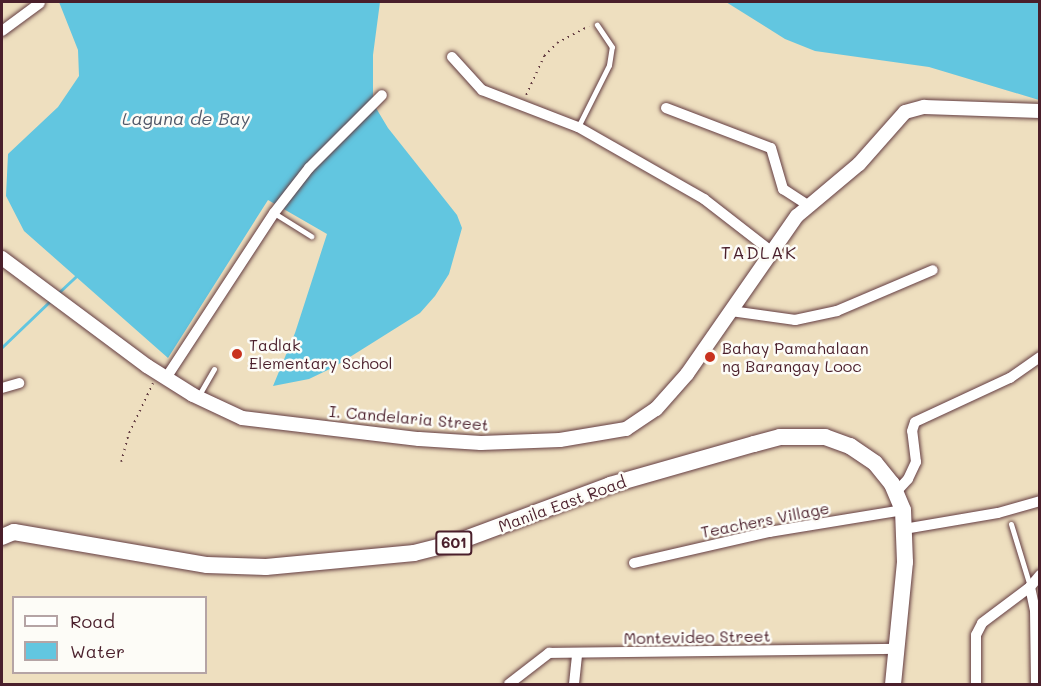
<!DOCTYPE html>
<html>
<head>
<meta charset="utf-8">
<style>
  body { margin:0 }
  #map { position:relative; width:1041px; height:686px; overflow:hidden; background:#eedfbf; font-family:Mali,sans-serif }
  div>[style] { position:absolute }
  .water>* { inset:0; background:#62c6e0 }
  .stream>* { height:3px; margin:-1.5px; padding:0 1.5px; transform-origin:1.5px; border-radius:1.5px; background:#62c6e0 }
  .path>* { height:1.5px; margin-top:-0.75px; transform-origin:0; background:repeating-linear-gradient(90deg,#633c41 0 1.5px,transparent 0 6px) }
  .roads { filter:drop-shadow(0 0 2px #633c41) drop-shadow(0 0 2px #633c41) }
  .service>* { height:5px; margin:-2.5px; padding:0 2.5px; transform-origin:2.5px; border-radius:2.5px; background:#fff }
  .minor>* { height:10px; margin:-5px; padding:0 5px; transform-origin:5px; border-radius:5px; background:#fff }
  .tertiary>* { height:14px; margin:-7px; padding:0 7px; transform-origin:7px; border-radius:7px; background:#fff }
  .primary>* { height:16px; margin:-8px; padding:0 8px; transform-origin:8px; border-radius:8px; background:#fff }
  .dots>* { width:16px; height:16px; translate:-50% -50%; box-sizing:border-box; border:3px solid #fdfcf7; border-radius:50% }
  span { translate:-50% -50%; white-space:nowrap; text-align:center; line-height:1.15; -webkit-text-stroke:5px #fdfcf7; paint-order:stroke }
  .shield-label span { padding:2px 4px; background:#fdfcf7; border:2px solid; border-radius:4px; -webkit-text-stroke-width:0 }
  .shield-label { font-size:15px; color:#4a1f2b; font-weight:700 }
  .poi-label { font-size:16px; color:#4a1f2b }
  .left { translate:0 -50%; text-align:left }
  .street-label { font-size:16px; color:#4a1f2b }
  .water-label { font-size:18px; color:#52596a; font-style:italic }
  .neighbourhood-label { font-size:18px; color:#4a1f2b; letter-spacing:1.5px }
  .frame { position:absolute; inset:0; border:3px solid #4a1f2b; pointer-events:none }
  .legend { position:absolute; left:12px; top:596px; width:195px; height:78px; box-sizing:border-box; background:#fdfcf7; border:2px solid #b5a4a5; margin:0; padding:8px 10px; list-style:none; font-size:18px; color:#4a1f2b }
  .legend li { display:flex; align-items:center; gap:12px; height:30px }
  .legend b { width:30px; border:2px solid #b5a4a5 }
</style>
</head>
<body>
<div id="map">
  <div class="water">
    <div style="clip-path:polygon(59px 2px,380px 2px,373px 55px,373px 103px,388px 128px,457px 215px,462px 228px,449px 274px,435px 296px,420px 313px,334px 367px,309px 379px,273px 386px,295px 333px,327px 234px,268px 200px,168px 358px,24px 231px,6px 196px,8px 154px,58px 107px,79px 76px,78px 50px)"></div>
    <div style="clip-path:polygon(726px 2px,1039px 2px,1039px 100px,929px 67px,815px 51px,785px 39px)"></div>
  </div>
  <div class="stream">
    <div style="left:57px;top:294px;width:26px;rotate:-43deg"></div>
    <div style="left:2px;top:347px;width:69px;rotate:-43.8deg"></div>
  </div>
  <div class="path">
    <div style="left:526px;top:95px;width:43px;rotate:-65.2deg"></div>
    <div style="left:544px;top:56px;width:18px;rotate:-45deg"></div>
    <div style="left:557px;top:43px;width:36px;rotate:-28deg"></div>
    <div style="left:121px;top:462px;width:30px;rotate:-75deg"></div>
    <div style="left:129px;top:433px;width:55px;rotate:-64.4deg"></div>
  </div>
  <div class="roads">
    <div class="service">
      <div style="left:578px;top:127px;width:69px;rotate:-63.4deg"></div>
      <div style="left:609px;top:65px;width:18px;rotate:-81deg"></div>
      <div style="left:612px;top:47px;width:27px;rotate:-124deg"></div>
      <div style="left:274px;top:213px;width:44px;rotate:31.9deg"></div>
      <div style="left:199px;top:395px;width:30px;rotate:-60deg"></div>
      <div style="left:1011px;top:524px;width:65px;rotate:73deg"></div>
    </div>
    <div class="minor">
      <div style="left:2px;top:31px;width:47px;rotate:-36.4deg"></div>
      <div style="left:452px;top:57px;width:45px;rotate:47.7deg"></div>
      <div style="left:482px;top:90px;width:103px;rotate:21.1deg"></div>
      <div style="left:578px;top:127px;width:145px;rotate:29.7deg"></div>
      <div style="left:704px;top:199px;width:85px;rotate:37.8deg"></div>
      <div style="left:666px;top:108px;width:112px;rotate:20.9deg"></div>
      <div style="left:771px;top:148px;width:43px;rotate:73.7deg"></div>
      <div style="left:783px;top:189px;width:31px;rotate:33deg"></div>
      <div style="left:731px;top:311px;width:65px;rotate:8deg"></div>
      <div style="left:795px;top:320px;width:43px;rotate:-12.1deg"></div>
      <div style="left:837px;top:311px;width:104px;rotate:-23.1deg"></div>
      <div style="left:166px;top:378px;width:197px;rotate:-56.8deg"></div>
      <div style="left:274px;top:213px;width:57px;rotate:-52.1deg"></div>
      <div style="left:309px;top:168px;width:103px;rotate:-45deg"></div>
      <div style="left:2px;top:388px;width:18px;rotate:-16deg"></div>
      <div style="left:895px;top:493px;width:19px;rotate:-47deg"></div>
      <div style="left:908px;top:479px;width:19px;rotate:-65deg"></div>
      <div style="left:916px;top:462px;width:31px;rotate:-97deg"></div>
      <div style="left:912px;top:431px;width:9px;rotate:-72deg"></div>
      <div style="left:915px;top:422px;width:105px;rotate:-24.9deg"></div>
      <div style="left:1010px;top:378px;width:37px;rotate:-35deg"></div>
      <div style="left:904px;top:529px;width:95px;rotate:-9.7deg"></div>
      <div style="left:998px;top:513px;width:44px;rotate:-15.9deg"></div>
      <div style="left:634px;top:563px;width:139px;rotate:-12.9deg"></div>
      <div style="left:769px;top:532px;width:136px;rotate:-9.3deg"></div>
      <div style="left:1030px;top:587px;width:24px;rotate:78deg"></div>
      <div style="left:1035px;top:610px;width:74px;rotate:89.2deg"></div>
      <div style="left:509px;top:684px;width:51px;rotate:-37.8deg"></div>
      <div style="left:549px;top:653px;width:348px;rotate:-0.7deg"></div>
      <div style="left:574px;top:684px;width:31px;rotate:-84deg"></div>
      <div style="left:976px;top:684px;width:49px;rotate:-90deg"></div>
      <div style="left:976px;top:635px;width:13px;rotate:-63deg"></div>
      <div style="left:982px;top:623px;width:60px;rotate:-36.9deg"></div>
      <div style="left:1030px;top:587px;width:16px;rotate:-50deg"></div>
    </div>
    <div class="tertiary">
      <div style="left:2px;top:258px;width:181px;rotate:36.7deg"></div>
      <div style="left:147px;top:366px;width:54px;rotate:32.2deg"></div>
      <div style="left:193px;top:395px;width:54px;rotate:25.1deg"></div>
      <div style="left:242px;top:418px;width:178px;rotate:6.8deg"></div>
      <div style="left:419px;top:439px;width:62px;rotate:3.7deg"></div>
      <div style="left:481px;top:443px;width:79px;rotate:-2.2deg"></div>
      <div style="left:560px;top:440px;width:67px;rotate:-9.5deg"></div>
      <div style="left:626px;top:429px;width:36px;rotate:-34deg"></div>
      <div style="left:656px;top:409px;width:47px;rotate:-48.5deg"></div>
      <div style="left:687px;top:374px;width:193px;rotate:-55.2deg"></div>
      <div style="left:797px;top:216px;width:81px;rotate:-40deg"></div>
      <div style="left:859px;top:164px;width:69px;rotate:-48.5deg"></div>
      <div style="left:905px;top:112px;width:20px;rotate:-15deg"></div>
      <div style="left:924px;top:107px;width:116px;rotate:2deg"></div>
    </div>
    <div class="primary">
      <div style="left:2px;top:537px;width:13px;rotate:-23deg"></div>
      <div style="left:14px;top:532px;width:196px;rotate:9.7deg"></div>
      <div style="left:207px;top:565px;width:59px;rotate:1.9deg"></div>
      <div style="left:266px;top:567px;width:149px;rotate:-5.4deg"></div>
      <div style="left:414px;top:553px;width:44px;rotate:-14.3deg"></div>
      <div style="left:457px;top:542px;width:163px;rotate:-20.4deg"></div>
      <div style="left:610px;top:485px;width:150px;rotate:-15.9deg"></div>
      <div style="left:754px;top:444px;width:27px;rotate:-15deg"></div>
      <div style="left:780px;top:437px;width:45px"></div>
      <div style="left:825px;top:437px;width:27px;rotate:20deg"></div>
      <div style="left:850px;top:446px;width:30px;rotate:34deg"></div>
      <div style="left:875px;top:463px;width:27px;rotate:51deg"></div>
      <div style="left:892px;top:484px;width:28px;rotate:67deg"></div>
      <div style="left:903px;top:510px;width:52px;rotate:87.8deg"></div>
      <div style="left:905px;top:562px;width:123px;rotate:95.6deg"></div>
    </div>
  </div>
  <div class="dots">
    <div style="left:237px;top:354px;background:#c8321e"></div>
    <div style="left:710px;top:357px;background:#c8321e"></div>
  </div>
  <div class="shield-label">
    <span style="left:454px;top:543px">601</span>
  </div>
  <div class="poi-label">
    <span class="left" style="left:249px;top:354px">Tadlak<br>Elementary School</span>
    <span class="left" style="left:722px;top:357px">Bahay Pamahalaan<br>ng Barangay Looc</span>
  </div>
  <div class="street-label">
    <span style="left:409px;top:418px;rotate:5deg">I. Candelaria Street</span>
    <span style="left:562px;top:504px;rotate:-20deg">Manila East Road</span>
    <span style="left:765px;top:520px;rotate:-11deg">Teachers Village</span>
    <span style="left:697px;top:637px;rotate:-1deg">Montevideo Street</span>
  </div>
  <div class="water-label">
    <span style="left:186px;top:118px">Laguna de Bay</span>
  </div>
  <div class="neighbourhood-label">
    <span style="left:759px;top:252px">TADLAK</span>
  </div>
  <div class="frame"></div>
  <ul class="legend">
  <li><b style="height:8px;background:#fff"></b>Road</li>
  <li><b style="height:16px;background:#62c6e0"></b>Water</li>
  </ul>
</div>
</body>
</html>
